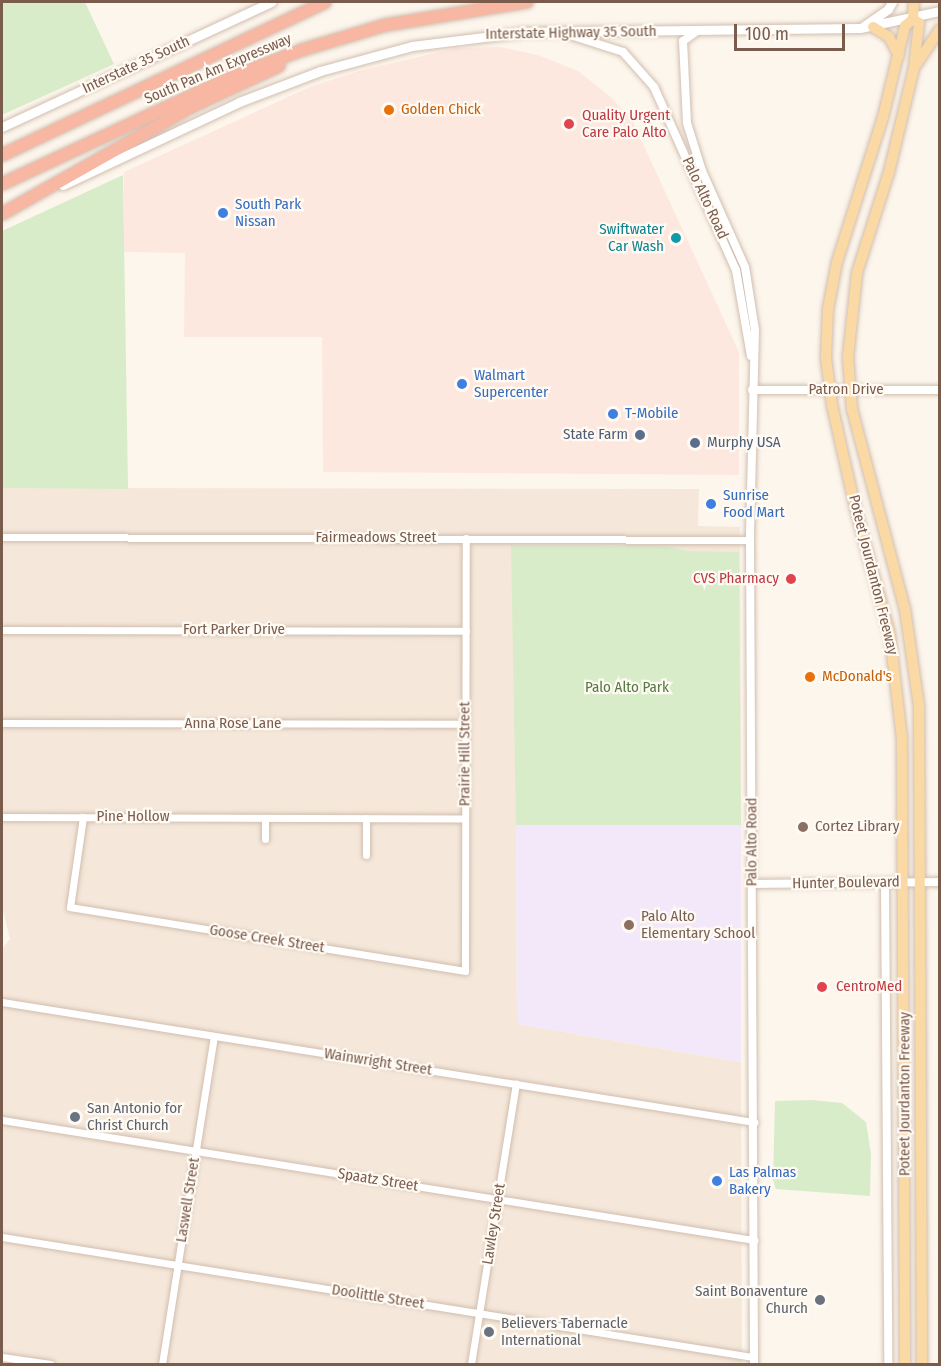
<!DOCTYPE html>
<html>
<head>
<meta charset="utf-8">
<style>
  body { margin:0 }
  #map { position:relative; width:941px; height:1366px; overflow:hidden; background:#fdf6ec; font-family:"Fira Sans Condensed",sans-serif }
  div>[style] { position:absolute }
  .residential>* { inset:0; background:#f5e8da }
  .commercial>* { inset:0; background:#fde8e0 }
  .education>* { inset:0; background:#f3e8fa }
  .green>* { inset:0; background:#d8ecc9 }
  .roads { filter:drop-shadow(0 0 2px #d1beb0) drop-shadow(0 0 2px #d1beb0) }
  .minor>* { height:7px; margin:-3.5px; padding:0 3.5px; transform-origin:3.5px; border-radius:3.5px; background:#fff }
  .tertiary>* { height:8px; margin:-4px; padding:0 4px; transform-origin:4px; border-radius:4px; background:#fff }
  .secondary>* { height:9px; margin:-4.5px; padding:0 4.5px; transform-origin:4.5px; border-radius:4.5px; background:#fff }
  .primary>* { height:10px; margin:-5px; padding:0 5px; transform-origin:5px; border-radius:5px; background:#fbd9a5 }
  .motorway>* { height:12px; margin:-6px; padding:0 6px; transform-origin:6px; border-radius:6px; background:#f7b7a3 }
  .dots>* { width:16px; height:16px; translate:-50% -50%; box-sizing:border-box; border:3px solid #fffaf3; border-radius:50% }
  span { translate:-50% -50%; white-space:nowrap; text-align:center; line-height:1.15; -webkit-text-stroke:4.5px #fffaf3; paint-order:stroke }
  .street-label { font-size:15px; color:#7a5c4d }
  .food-label { font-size:15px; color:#c56008 }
  .left { translate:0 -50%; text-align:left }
  .health-label { font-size:15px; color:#be3a42 }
  .right { translate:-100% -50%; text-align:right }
  .shop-label { font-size:15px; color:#366cbe }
  .culture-label { font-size:15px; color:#0d838f }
  .service-label { font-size:15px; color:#4e5e75 }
  .park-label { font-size:15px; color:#537a41 }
  .education-label { font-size:15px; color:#785e54 }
  .worship-label { font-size:15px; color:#5b616d }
  .frame { position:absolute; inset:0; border:3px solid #7a5c4d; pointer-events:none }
  .scale { position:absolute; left:734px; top:24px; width:111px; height:27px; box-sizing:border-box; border:3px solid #7a5c4d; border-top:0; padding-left:8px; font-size:18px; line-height:21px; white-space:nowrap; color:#7a5c4d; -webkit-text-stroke:4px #fffaf3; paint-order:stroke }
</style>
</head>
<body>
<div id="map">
  <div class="residential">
    <div style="clip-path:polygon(2px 488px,699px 489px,698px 526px,740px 527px,741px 825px,516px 825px,517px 1024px,741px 1062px,742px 1364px,2px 1364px,2px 949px,10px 939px,2px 907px)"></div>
  </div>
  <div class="commercial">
    <div style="clip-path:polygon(500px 47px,538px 55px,578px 71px,612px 98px,632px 120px,739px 352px,739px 475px,323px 472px,322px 337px,184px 337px,185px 253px,124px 252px,124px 172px,310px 87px,359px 71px,457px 48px)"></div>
  </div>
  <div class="education">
    <div style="clip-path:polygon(516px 825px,741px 825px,741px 1062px,517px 1024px)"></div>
  </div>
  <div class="green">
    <div style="clip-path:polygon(2px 2px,85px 2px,114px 64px,2px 115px)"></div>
    <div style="clip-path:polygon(123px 175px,128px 489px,2px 488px,2px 231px)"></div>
    <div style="clip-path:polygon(511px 545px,664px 546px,688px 551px,739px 552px,741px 825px,516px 825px)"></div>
    <div style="clip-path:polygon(812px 1100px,842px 1103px,866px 1122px,871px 1154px,870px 1196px,776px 1189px,773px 1180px,775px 1101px)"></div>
  </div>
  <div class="roads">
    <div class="minor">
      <div style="left:2px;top:537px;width:748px;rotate:0.23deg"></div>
      <div style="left:2px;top:630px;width:464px;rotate:0.1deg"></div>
      <div style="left:2px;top:723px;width:463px;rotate:0.1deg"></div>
      <div style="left:2px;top:817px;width:463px;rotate:0.2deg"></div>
      <div style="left:83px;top:817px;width:91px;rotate:98.2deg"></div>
      <div style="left:70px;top:907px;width:400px;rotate:9.2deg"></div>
      <div style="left:465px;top:971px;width:433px;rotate:-89.9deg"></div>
      <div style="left:265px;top:818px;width:21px;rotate:90deg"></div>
      <div style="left:366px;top:855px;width:37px;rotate:-90deg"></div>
      <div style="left:2px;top:1002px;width:762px;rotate:9.07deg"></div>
      <div style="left:2px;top:1120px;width:762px;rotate:9.07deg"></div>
      <div style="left:2px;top:1237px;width:761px;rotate:9.08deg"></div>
      <div style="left:2px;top:1357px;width:49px;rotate:8.3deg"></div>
      <div style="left:162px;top:1364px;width:332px;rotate:-81deg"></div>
      <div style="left:471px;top:1364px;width:284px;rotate:-80.9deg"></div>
    </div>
    <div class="tertiary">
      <div style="left:697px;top:31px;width:17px;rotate:144deg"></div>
      <div style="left:683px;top:41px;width:82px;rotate:87.2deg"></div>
      <div style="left:687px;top:123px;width:50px;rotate:72.6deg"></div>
      <div style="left:702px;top:171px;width:105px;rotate:65.9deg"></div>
      <div style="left:745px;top:267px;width:64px;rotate:81deg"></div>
      <div style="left:755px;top:330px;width:210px;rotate:91.4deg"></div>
      <div style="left:750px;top:540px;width:824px;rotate:89.72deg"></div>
      <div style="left:567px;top:34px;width:59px;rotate:17.8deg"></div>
      <div style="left:623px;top:52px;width:47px;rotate:48.5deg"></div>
      <div style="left:654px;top:87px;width:201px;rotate:65.9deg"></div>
      <div style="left:736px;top:270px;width:87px;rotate:80.1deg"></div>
      <div style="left:752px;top:390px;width:188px"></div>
      <div style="left:885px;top:883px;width:481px;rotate:89.6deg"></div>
      <div style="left:752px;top:884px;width:188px;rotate:-0.6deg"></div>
    </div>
    <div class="secondary">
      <div style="left:864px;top:26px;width:29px;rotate:-35deg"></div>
      <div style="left:888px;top:9px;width:8px;rotate:-60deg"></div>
      <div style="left:2px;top:127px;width:297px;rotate:-24.9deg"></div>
      <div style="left:63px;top:185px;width:195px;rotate:-25.2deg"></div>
      <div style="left:239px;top:102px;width:87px;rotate:-20.9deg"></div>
      <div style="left:320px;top:71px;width:95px;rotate:-15.2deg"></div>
      <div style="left:412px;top:46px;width:113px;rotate:-7.1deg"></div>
      <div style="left:524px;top:32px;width:336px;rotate:-0.7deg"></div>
      <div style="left:860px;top:28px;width:82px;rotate:-12deg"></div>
    </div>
    <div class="primary">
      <div style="left:913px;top:19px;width:7px;rotate:34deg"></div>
      <div style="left:919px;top:23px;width:45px;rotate:96.3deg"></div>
      <div style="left:914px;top:68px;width:107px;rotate:103.5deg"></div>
      <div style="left:889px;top:172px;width:106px;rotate:107.6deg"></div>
      <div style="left:857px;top:273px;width:84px;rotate:96.1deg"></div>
      <div style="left:848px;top:357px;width:52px;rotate:85.6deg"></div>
      <div style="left:852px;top:409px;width:207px;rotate:75.2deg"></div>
      <div style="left:905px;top:609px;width:98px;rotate:81.8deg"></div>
      <div style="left:919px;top:706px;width:658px;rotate:89.74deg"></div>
      <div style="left:873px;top:27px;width:19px;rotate:32deg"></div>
      <div style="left:889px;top:37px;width:21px;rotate:62deg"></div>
      <div style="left:916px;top:65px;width:43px;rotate:-56.3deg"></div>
      <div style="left:905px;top:1364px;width:625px;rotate:-90.28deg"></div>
      <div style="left:902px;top:739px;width:105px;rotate:-96.6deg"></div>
      <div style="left:890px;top:635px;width:133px;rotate:-105.3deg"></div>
      <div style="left:855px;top:507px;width:105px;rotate:-102.7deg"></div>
      <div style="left:832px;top:405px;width:47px;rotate:-97.3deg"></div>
      <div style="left:826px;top:358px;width:49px;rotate:-87.7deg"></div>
      <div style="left:828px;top:309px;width:48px;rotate:-79.2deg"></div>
      <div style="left:837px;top:262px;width:152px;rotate:-72.4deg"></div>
      <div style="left:883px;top:117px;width:94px;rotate:-76.4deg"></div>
      <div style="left:905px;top:26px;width:11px;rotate:-41deg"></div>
      <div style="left:913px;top:19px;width:17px;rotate:-87deg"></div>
    </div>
    <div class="motorway">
      <div style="left:2px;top:155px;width:357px;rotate:-25.3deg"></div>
      <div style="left:2px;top:184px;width:253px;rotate:-25deg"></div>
      <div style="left:231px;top:77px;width:76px;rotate:-20.8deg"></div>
      <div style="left:302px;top:50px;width:88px;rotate:-16.6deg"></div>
      <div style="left:386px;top:25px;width:143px;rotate:-9.3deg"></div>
      <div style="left:2px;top:214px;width:217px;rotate:-29.5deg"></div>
      <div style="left:191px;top:107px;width:97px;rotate:-25deg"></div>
    </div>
  </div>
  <div class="dots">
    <div style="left:389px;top:110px;background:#e8710a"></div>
    <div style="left:569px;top:124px;background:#e0444e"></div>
    <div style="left:223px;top:213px;background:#3f7fe0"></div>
    <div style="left:676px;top:238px;background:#0f9aa8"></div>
    <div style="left:462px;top:384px;background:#3f7fe0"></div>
    <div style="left:613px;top:414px;background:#3f7fe0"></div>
    <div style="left:640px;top:435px;background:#5c6f8a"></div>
    <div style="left:695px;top:443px;background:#5c6f8a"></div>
    <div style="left:711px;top:504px;background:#3f7fe0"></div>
    <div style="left:791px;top:579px;background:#e0444e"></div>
    <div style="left:810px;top:677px;background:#e8710a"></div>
    <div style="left:803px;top:827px;background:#8d6e63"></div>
    <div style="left:629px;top:925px;background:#8d6e63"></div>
    <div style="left:822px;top:987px;background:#e0444e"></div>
    <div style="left:75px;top:1117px;background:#6b7280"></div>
    <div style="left:717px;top:1181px;background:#3f7fe0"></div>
    <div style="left:820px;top:1300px;background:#6b7280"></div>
    <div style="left:489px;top:1332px;background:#6b7280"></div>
  </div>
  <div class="street-label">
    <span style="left:571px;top:33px;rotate:-1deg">Interstate Highway 35 South</span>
    <span style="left:136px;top:65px;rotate:-25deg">Interstate 35 South</span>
    <span style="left:218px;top:69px;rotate:-23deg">South Pan Am Expressway</span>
    <span style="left:705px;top:198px;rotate:65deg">Palo Alto Road</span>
    <span style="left:846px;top:390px">Patron Drive</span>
    <span style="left:376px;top:538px">Fairmeadows Street</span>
    <span style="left:873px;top:575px;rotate:76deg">Poteet Jourdanton Freeway</span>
    <span style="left:234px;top:630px">Fort Parker Drive</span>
    <span style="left:233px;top:724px">Anna Rose Lane</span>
    <span style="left:465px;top:754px;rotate:-90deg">Prairie Hill Street</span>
    <span style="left:133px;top:817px">Pine Hollow</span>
    <span style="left:752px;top:842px;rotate:-90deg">Palo Alto Road</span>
    <span style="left:846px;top:883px;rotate:-1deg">Hunter Boulevard</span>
    <span style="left:267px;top:939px;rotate:9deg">Goose Creek Street</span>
    <span style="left:378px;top:1062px;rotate:9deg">Wainwright Street</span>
    <span style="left:905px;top:1094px;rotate:-90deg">Poteet Jourdanton Freeway</span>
    <span style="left:378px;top:1180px;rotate:9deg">Spaatz Street</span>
    <span style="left:188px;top:1200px;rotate:-81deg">Laswell Street</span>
    <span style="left:494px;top:1224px;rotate:-81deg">Lawley Street</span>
    <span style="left:378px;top:1297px;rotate:9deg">Doolittle Street</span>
  </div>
  <div class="food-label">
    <span class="left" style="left:401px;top:110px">Golden Chick</span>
    <span class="left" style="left:822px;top:677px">McDonald's</span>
  </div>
  <div class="health-label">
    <span class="left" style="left:582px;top:124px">Quality Urgent<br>Care Palo Alto</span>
    <span class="right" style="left:779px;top:579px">CVS Pharmacy</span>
    <span class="left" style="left:836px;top:987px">CentroMed</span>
  </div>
  <div class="shop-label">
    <span class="left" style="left:235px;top:213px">South Park<br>Nissan</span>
    <span class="left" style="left:474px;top:384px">Walmart<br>Supercenter</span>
    <span class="left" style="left:625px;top:414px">T-Mobile</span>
    <span class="left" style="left:723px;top:504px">Sunrise<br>Food Mart</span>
    <span class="left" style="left:729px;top:1181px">Las Palmas<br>Bakery</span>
  </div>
  <div class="culture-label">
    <span class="right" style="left:664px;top:238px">Swiftwater<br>Car Wash</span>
  </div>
  <div class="service-label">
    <span class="right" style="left:628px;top:435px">State Farm</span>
    <span class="left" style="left:707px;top:443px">Murphy USA</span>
  </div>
  <div class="park-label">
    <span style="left:627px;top:688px">Palo Alto Park</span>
  </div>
  <div class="education-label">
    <span class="left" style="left:815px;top:827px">Cortez Library</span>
    <span class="left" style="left:641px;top:925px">Palo Alto<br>Elementary School</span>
  </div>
  <div class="worship-label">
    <span class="left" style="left:87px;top:1117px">San Antonio for<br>Christ Church</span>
    <span class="right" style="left:808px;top:1300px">Saint Bonaventure<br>Church</span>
    <span class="left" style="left:501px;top:1332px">Believers Tabernacle<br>International</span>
  </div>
  <div class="frame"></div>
  <div class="scale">100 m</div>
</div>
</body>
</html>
